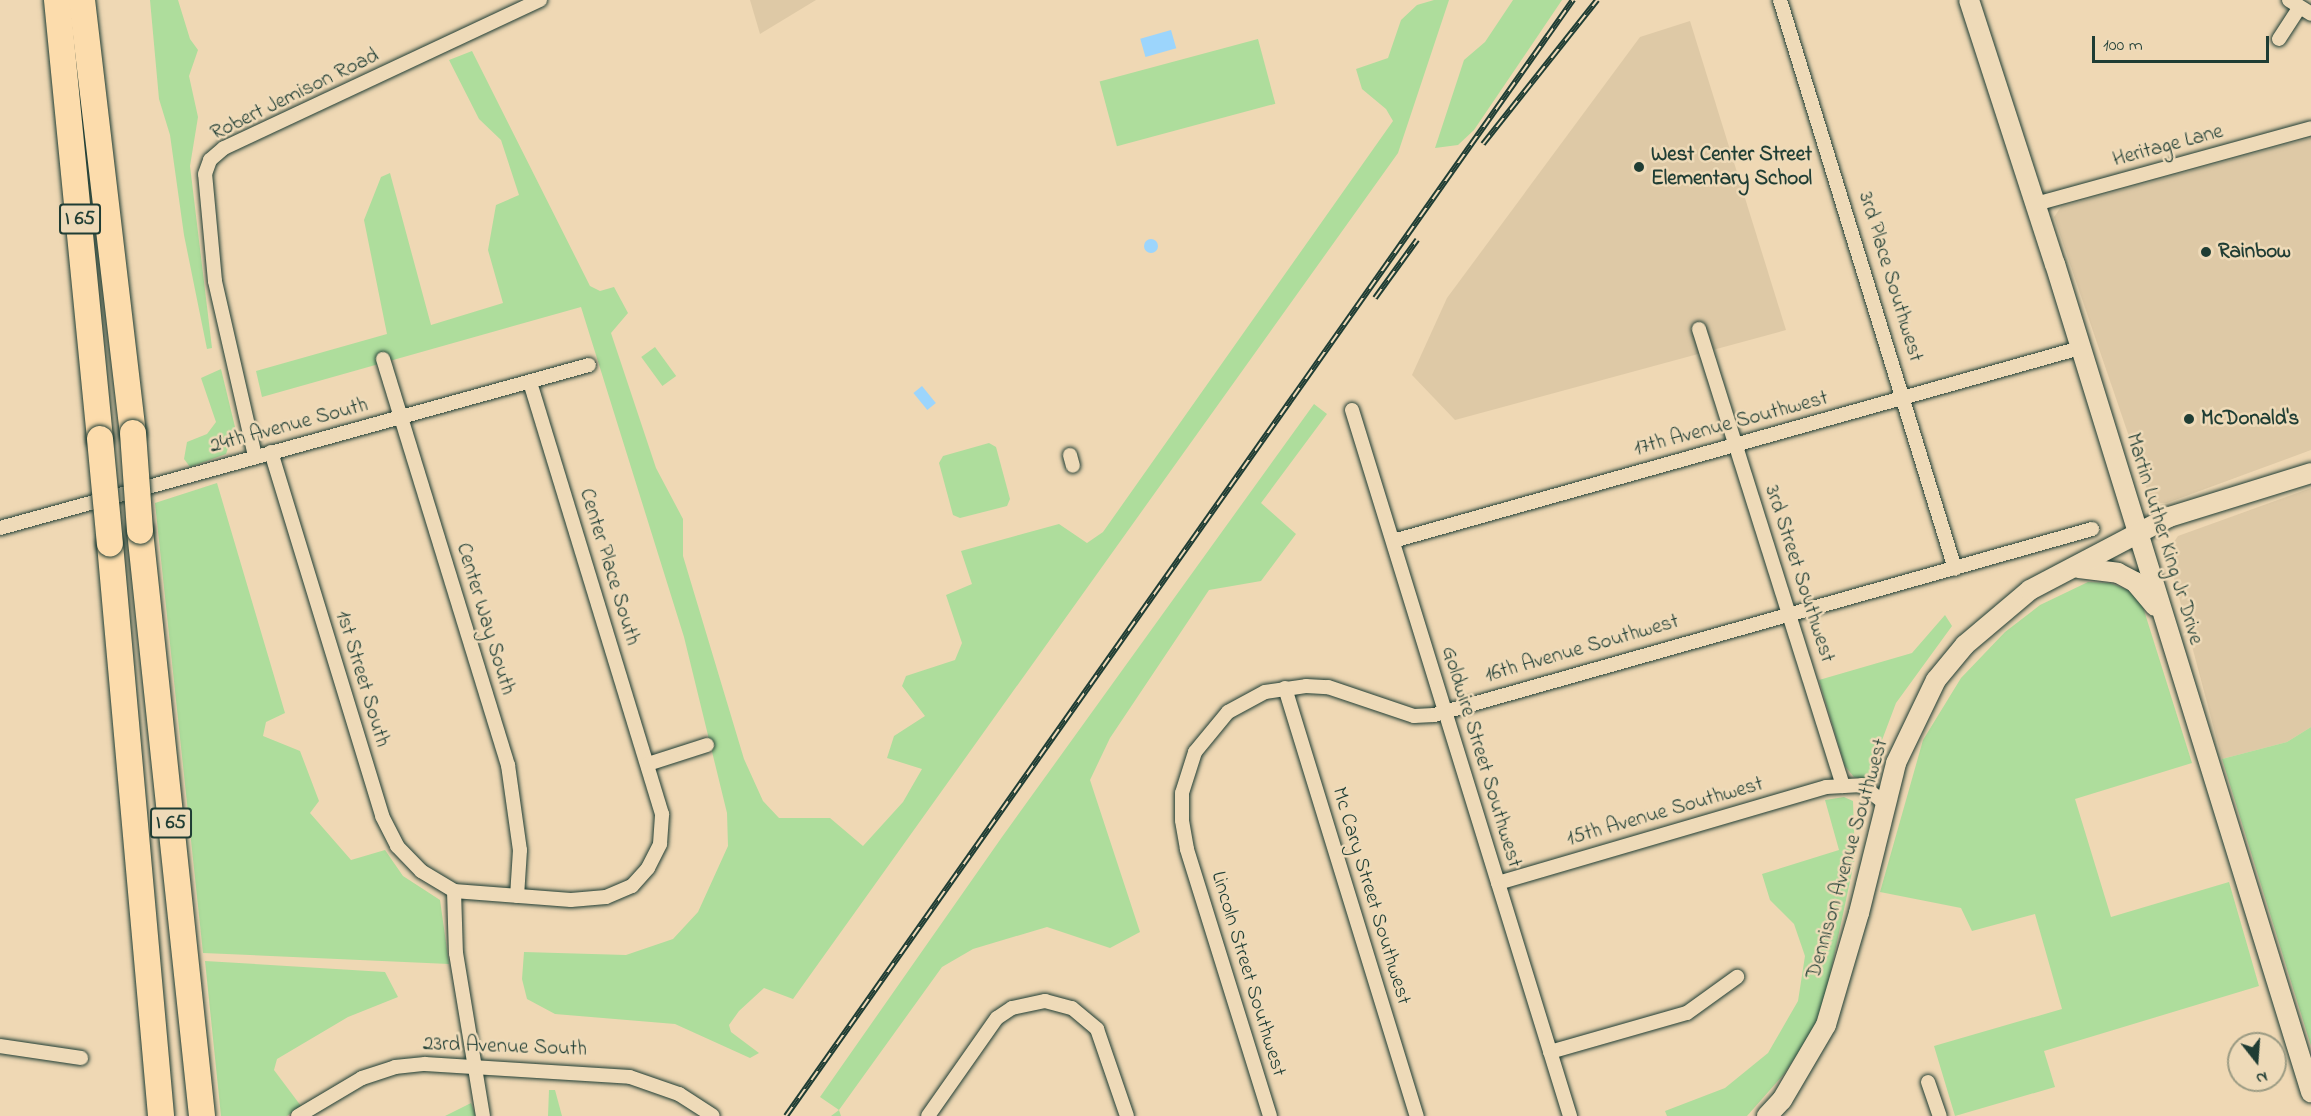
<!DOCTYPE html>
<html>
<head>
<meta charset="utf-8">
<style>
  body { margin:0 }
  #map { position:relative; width:2311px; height:1116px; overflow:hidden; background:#efd8b4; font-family:"Indie Flower",sans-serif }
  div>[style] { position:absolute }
  .built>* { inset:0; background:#dec9a6 }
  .green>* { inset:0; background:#aedd9c; transform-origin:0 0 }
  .water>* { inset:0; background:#9cd5fc; transform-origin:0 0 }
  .round { border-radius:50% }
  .roads { filter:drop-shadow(0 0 2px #1f3d34) drop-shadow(0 0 2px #1f3d34) }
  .street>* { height:14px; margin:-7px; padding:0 7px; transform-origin:7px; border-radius:7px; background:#eedab8 }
  .secondary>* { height:20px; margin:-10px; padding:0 10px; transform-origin:10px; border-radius:10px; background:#eedab8 }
  .highway>* { height:26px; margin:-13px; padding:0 13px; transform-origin:13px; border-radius:13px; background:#fcdcac }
  .rail>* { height:6px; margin-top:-3px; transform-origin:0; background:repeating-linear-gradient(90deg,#eedab8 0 11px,#1f3d34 0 22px); box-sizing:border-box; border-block:2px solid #1f3d34 }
  .bridges { filter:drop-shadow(0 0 2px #1f3d34) drop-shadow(0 0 2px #1f3d34) }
  .highway-bridge>* { height:26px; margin:-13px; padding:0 13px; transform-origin:13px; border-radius:13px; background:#fcdcac }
  .dots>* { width:16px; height:16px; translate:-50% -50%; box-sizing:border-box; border:3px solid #eedab8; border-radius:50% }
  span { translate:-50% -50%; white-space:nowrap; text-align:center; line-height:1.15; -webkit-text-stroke:5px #eedab8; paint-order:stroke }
  .shield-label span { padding:2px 4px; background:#eedab8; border:2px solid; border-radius:4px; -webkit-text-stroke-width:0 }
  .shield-label { font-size:20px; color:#1f3d34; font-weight:700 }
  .street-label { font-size:21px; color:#1f3d34 }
  .poi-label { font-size:21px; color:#1f3d34; font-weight:700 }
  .left { translate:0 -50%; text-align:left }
  .north { position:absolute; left:2227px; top:1032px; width:60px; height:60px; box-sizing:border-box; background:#eedab8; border:2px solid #9b9b83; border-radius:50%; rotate:163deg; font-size:16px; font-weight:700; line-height:24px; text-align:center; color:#1f3d34 }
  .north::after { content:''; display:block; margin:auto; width:21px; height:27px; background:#1f3d34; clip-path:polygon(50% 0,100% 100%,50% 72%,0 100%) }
  .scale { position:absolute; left:2092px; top:36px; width:177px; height:27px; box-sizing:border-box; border:3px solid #1f3d34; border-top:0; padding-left:8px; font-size:18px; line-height:21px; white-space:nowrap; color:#1f3d34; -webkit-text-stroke:4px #eedab8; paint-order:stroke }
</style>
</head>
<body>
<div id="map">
  <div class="built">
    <div style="clip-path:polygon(750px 0,816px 0,760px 34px)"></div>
    <div style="clip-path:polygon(1690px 21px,1786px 330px,1455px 420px,1412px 375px,1447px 298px,1640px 37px)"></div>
    <div style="clip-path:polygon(2311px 138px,2311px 450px,2167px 503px,2157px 503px,2150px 498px,2054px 217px,2061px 207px)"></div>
    <div style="clip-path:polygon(2311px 488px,2311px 727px,2287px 742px,2222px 759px,2167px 552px,2178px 536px)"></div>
  </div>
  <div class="green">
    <div style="clip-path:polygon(150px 0,178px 0,190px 39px,198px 50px,189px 76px,198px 117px,190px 166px,212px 348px,207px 349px,184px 235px,170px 135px,159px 99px)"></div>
    <div style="clip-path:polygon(1434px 0,1449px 0,1398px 153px,793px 999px,764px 988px,739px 1011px,729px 1025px,731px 1032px,759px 1053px,750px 1058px,675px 1024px,555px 1014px,527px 999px,522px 979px,524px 952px,626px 955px,673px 939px,698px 912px,728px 846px,727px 813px,684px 637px,581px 307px,262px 397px,256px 371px,387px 334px,364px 220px,381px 177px,390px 173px,431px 325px,503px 303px,488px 250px,496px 205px,519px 195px,501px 140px,479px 119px,449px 60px,472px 51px,590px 286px,600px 291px,614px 287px,628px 313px,611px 333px,656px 468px,683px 519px,683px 556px,744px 759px,763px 801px,779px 818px,830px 818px,863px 846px,903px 802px,922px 769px,887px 758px,894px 736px,925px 716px,902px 686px,906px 676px,955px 660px,962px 643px,946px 595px,972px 584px,961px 551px,1059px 524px,1087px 543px,1103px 532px,1393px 121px,1386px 109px,1362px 89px,1356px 69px,1388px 58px,1401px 20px,1417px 5px)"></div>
    <div style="clip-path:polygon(1513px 0,1562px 0,1474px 130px,1458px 145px,1435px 148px,1464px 60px,1485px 42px)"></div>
    <div style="left:1258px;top:39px;width:67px;height:164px;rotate:75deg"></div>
    <div style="left:655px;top:347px;width:36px;height:17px;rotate:54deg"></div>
    <div style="clip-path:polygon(221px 369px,235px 427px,226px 454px,190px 467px,184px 459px,187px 442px,207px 434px,216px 422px,201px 378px)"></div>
    <div style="clip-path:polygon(1314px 404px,1327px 414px,1261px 503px,1296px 534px,1261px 581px,1209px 590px,1110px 738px,1090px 780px,1140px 932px,1110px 948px,1047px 927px,973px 949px,942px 967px,839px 1110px,841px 1116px,831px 1116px,839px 1110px,820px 1097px,1002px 837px)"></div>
    <div style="clip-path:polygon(989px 443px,996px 447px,1010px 499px,1007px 506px,960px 518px,953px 515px,939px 463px,943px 456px)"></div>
    <div style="clip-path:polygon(217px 483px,285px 713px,266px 722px,263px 736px,300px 751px,319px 801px,310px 813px,351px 860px,385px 850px,403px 876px,440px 900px,449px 964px,203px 953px,155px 503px)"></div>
    <div style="clip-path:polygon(2088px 582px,2110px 583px,2128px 590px,2142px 604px,2192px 763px,2075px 799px,2111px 917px,2229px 882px,2259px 986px,2044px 1051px,2055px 1087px,1955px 1116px,1934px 1046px,2062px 1009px,2035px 914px,1972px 931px,1961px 908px,1880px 892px,1923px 740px,1961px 678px,2005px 632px,2040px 605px)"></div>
    <div style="clip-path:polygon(1945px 615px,1952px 626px,1896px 703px,1867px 780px,1854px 777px,1845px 766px,1819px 680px,1912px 653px)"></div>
    <div style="clip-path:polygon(2311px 727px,2311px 1046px,2222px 759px,2287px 742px)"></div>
    <div style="clip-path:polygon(1844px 797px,1853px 801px,1855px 858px,1825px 998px,1812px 1032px,1784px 1074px,1747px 1116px,1667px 1116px,1665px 1111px,1725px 1088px,1768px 1053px,1798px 1001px,1805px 956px,1794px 924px,1770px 900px,1762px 874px,1839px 850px,1825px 800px)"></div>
    <div style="clip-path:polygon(205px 961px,385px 972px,398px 997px,348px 1017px,277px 1059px,274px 1070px,301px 1106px,287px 1116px,221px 1116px)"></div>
    <div style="clip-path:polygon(549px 1090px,555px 1090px,562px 1116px,548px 1116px)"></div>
    <div style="clip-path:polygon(471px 1103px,476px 1116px,445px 1116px)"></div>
  </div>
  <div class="water">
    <div style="left:1171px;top:30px;width:19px;height:32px;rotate:74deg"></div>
    <div class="round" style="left:1144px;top:239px;width:14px;height:14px"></div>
    <div style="left:922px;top:386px;width:22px;height:11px;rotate:51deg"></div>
  </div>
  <div class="roads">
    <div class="street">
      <div style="left:1780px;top:0;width:595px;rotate:72.9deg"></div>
      <div style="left:2289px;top:0;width:26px;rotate:32deg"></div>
      <div style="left:2279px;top:39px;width:37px;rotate:-57deg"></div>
      <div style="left:2036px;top:204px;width:285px;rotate:-15.4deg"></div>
      <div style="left:1699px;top:329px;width:479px;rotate:72.5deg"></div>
      <div style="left:383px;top:359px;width:425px;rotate:72.9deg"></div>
      <div style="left:508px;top:765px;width:86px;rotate:82deg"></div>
      <div style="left:520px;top:850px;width:46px;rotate:93.7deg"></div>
      <div style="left:1352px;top:410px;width:739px;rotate:72.84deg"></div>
      <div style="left:271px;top:452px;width:381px;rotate:73deg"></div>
      <div style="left:382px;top:816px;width:34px;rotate:63deg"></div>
      <div style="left:397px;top:846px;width:35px;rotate:46deg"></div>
      <div style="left:421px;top:871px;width:39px;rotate:31deg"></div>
      <div style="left:454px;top:891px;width:117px;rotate:4.4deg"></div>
      <div style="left:571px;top:900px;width:35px;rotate:-5deg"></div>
      <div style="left:606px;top:897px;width:28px;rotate:-23deg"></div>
      <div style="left:632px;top:886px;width:24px;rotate:-48deg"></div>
      <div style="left:648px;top:868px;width:27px;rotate:-63deg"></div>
      <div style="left:660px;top:844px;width:30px;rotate:-86deg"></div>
      <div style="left:662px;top:814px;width:452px;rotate:-107deg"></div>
      <div style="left:1070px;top:455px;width:11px;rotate:75deg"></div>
      <div style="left:255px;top:456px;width:180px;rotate:-102.9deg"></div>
      <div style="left:215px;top:281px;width:107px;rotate:-95.3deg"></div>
      <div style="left:205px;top:174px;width:15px;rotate:-70deg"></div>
      <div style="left:210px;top:160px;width:18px;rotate:-41deg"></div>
      <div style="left:224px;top:148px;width:349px;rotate:-25.1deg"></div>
      <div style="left:0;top:528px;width:611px;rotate:-15.47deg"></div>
      <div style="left:1393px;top:541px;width:714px;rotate:-15.69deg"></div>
      <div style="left:1285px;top:688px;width:448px;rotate:72.9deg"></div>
      <div style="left:648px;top:764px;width:62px;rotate:-17.9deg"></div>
      <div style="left:1498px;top:883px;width:342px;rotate:-16.3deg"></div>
      <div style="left:1826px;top:787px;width:36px;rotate:-3deg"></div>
      <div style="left:1862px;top:785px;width:28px;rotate:39deg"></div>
      <div style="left:454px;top:891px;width:62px;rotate:88.2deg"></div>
      <div style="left:456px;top:953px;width:165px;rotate:80.6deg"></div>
      <div style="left:0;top:1046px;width:82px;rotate:8.4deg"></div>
      <div style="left:1550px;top:1052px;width:142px;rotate:-15.9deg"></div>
      <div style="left:1687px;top:1013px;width:62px;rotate:-35.8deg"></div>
      <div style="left:1928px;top:1082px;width:36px;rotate:71deg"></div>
      <div style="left:298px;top:1116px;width:74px;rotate:-30.7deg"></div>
      <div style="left:362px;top:1078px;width:35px;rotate:-18deg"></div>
      <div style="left:395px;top:1067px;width:30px;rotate:-6deg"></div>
      <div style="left:425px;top:1064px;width:205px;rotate:3.6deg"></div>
      <div style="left:630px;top:1077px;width:52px;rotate:19.1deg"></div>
      <div style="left:679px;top:1094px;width:40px;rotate:32.9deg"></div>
      <div style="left:928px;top:1116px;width:120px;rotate:-54.9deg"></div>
      <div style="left:997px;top:1018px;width:18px;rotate:-34deg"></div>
      <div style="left:1012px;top:1008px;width:34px;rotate:-12deg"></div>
      <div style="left:1045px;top:1001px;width:28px;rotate:15deg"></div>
      <div style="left:1072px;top:1008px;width:33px;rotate:40deg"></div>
      <div style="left:1097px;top:1029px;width:92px;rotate:71deg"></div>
      <div style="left:1270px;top:1116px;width:280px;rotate:-107.3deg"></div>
      <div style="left:1187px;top:849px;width:29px;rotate:-100deg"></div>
      <div style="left:1182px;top:820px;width:27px;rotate:-90deg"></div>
      <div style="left:1182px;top:793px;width:43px;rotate:-72.4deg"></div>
      <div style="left:1195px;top:752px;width:52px;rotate:-50.5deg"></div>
      <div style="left:1228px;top:712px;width:42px;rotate:-28.4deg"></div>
      <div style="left:1265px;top:692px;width:41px;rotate:-8.3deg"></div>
      <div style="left:1306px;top:686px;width:22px;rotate:3deg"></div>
      <div style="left:1328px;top:687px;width:91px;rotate:18.6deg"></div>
      <div style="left:1414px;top:716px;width:20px;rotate:-3deg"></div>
      <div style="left:1434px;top:715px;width:684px;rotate:-15.78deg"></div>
    </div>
    <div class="secondary">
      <div style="left:1969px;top:0;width:278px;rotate:72deg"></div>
      <div style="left:2055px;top:264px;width:867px;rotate:72.82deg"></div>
      <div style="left:2079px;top:568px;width:39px;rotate:7deg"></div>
      <div style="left:2118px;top:573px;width:19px;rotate:28deg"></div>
      <div style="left:2135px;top:582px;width:31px;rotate:50deg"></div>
      <div style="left:1767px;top:1116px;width:22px;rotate:-47deg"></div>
      <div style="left:1782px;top:1100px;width:87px;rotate:-59.6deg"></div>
      <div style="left:1826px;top:1025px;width:117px;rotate:-73.6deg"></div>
      <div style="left:1859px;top:913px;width:154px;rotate:-76.1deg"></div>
      <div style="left:1896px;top:763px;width:92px;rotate:-64.3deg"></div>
      <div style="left:1936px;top:680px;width:45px;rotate:-50.4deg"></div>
      <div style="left:1965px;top:645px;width:85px;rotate:-40.2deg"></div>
      <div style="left:2030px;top:590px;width:157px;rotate:-27.7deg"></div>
      <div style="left:2169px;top:517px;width:149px;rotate:-17.2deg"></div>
    </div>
    <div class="highway">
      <div style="left:57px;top:0;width:441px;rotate:84.4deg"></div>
      <div style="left:82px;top:0;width:436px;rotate:83.3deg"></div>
      <div style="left:140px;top:531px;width:588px;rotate:83.95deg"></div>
      <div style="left:110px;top:544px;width:574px;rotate:84.9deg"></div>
    </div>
  </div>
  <div class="rail">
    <div style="left:1483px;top:144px;width:184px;rotate:-51.6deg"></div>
    <div style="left:1375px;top:298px;width:72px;rotate:-54.1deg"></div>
    <div style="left:786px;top:1116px;width:1366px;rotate:-54.81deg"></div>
  </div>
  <div class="bridges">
    <div class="highway-bridge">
      <div style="left:133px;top:433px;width:98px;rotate:85.9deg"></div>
      <div style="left:100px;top:439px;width:105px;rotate:84.6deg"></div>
    </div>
  </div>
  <div class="dots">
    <div style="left:1639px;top:167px;background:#1f3d34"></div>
    <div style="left:2206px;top:252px;background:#1f3d34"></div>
    <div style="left:2189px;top:419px;background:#1f3d34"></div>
  </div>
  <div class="shield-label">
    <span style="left:80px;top:219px">I 65</span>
    <span style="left:171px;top:823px">I 65</span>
  </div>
  <div class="street-label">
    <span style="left:295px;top:95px;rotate:-26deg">Robert Jemison Road</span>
    <span style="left:2168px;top:146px;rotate:-15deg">Heritage Lane</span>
    <span style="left:1890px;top:277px;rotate:73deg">3rd Place Southwest</span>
    <span style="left:1731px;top:424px;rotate:-15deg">17th Avenue Southwest</span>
    <span style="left:289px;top:426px;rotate:-15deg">24th Avenue South</span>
    <span style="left:2164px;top:539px;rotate:73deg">Martin Luther King Jr Drive</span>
    <span style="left:609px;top:567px;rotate:73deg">Center Place South</span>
    <span style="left:1799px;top:574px;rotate:72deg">3rd Street Southwest</span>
    <span style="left:485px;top:619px;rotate:73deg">Center Way South</span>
    <span style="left:1582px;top:649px;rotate:-16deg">16th Avenue Southwest</span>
    <span style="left:362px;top:679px;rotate:73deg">1st Street South</span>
    <span style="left:1481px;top:757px;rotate:73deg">Goldwire Street Southwest</span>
    <span style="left:1665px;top:812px;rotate:-16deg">15th Avenue Southwest</span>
    <span style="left:1848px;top:859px;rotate:-74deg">Dennison Avenue Southwest</span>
    <span style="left:1371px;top:896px;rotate:73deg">Mc Cary Street Southwest</span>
    <span style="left:1248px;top:974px;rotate:73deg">Lincoln Street Southwest</span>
    <span style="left:505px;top:1047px;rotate:2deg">23rd Avenue South</span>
  </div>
  <div class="poi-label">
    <span class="left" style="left:1651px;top:167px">West Center Street<br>Elementary School</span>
    <span class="left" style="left:2218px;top:252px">Rainbow</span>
    <span class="left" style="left:2201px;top:419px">McDonald's</span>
  </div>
  <div class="north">N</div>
  <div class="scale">100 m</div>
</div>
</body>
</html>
